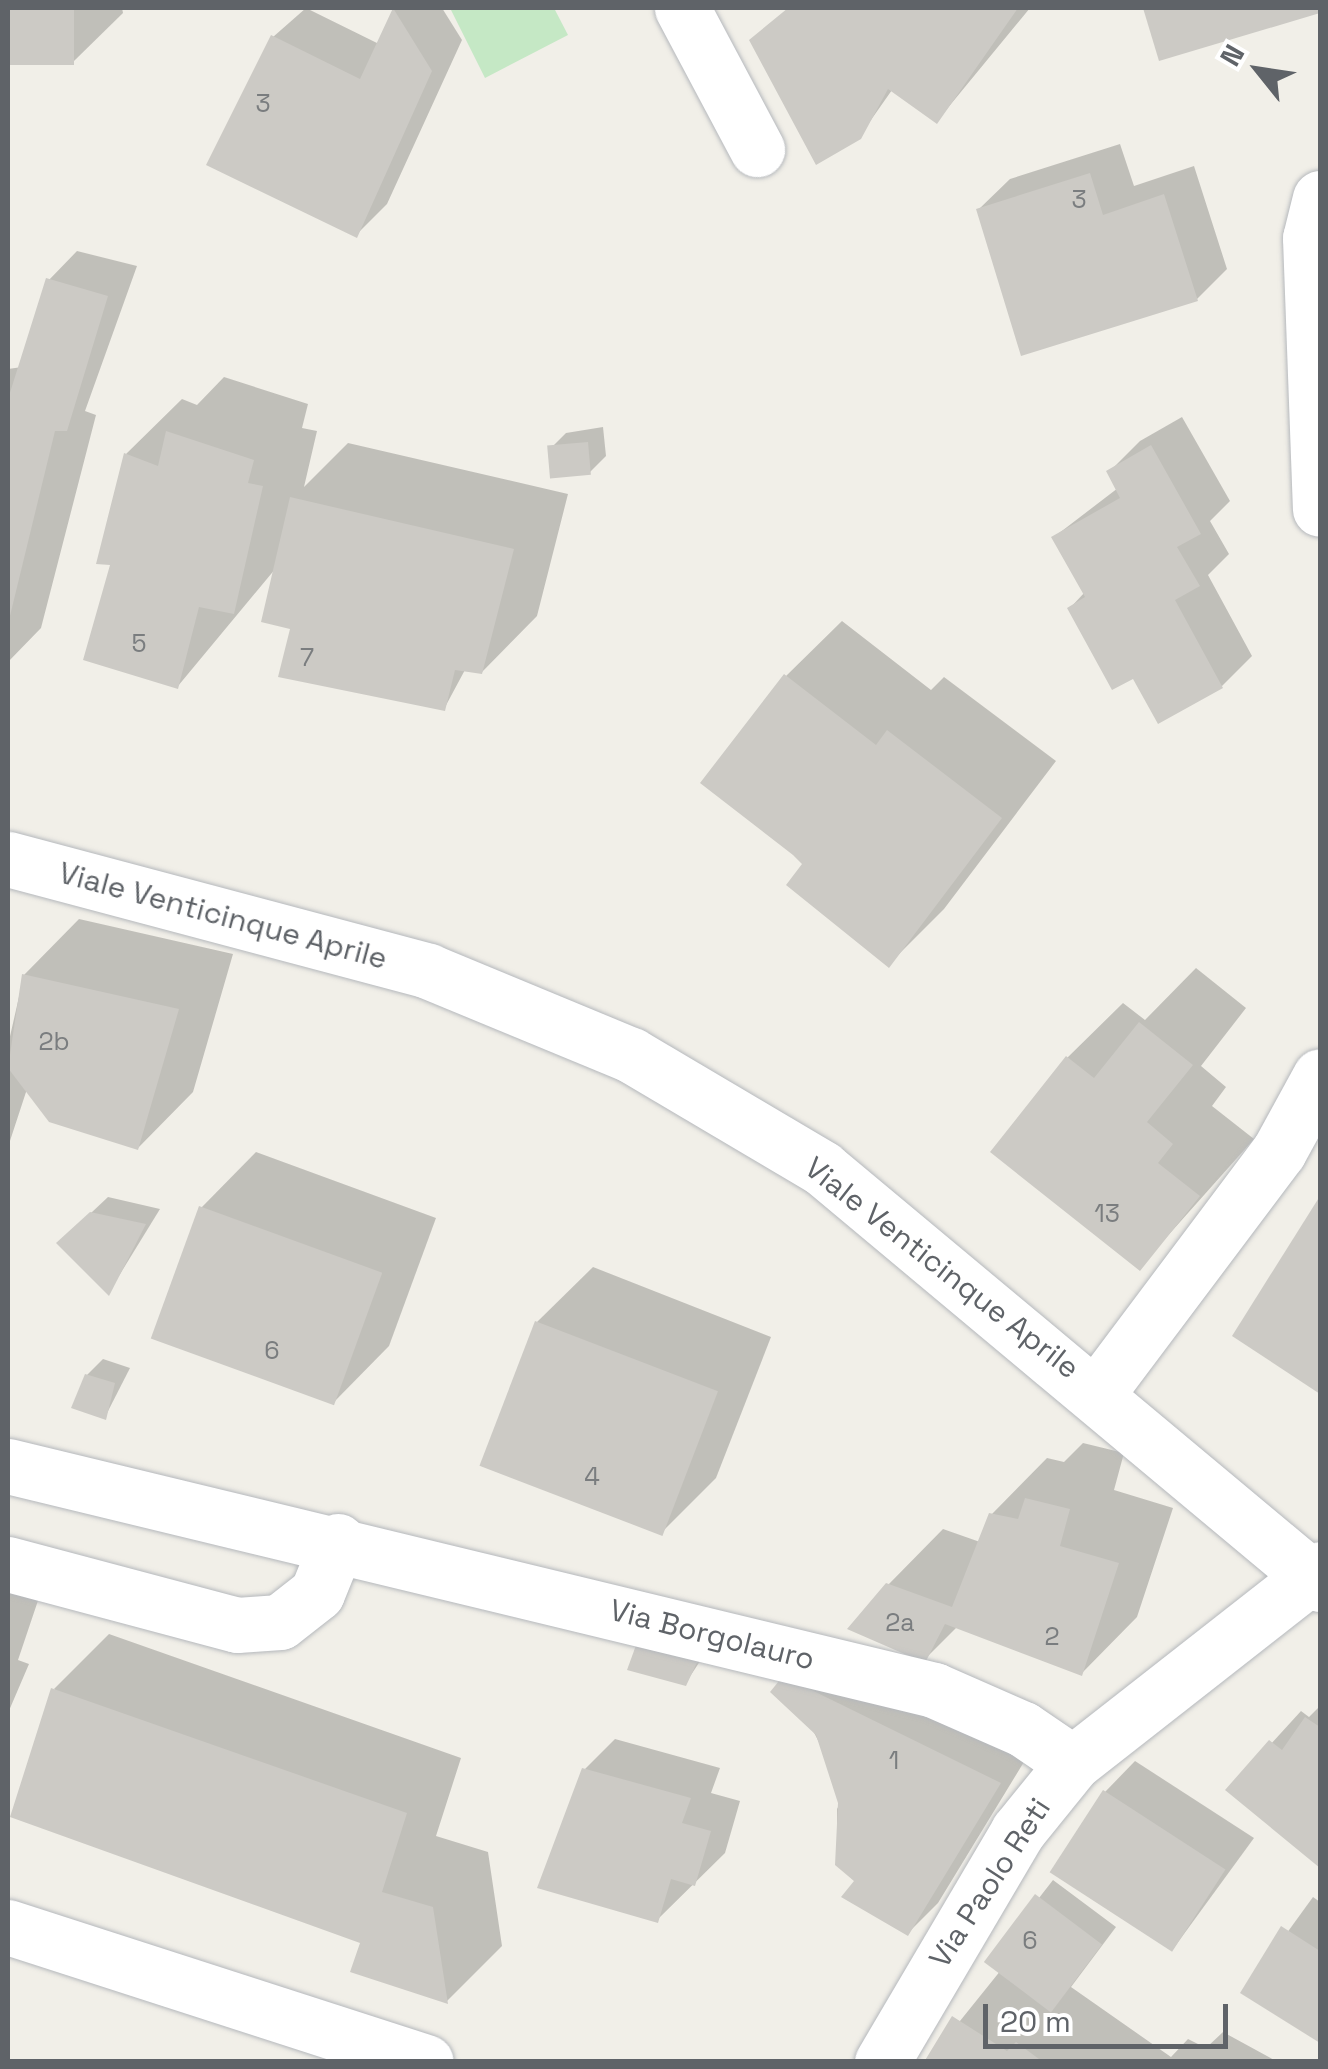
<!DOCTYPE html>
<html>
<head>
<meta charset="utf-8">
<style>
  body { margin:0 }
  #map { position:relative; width:1328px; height:2069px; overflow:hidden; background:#f1efe8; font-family:"Space Grotesk",sans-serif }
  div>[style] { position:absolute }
  .green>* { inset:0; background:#c5e8c5 }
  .shadow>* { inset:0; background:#0003 }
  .building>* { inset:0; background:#cccac5; transform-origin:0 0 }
  .roads { filter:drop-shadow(0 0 2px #b5b8bc) drop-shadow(0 0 2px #b5b8bc) }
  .minor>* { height:55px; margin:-27.5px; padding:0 27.5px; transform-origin:27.5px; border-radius:27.5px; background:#fff }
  span { translate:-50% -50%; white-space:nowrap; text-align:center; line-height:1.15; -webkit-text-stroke:8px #fff; paint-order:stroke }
  .number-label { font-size:25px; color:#7a7d7f }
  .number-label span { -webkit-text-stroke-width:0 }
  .street-label { font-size:30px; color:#5f6368 }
  .frame { position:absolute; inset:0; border:10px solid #5f6368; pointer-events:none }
  .north { position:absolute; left:1208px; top:20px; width:100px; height:100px; -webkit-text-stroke:8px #fff; paint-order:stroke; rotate:300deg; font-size:28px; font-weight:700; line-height:40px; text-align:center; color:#5f6368 }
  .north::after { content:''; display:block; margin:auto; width:35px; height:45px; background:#5f6368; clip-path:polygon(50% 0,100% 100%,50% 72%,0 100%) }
  .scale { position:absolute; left:983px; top:2004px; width:245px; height:45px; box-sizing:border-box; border:5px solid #5f6368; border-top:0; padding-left:12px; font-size:30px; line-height:35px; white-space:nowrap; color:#5f6368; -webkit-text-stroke:8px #fff; paint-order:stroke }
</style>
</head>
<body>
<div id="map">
  <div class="green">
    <div style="clip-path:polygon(450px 8px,554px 8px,568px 35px,485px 78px)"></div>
  </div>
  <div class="shadow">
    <div style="clip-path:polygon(8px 8px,122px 8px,123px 13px,74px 61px,8px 63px)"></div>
    <div style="clip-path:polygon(306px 8px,379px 44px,395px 8px,442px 8px,462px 40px,387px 204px,356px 235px,273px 37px)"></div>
    <div style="clip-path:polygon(792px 8px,1030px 8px,937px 121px,892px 90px,859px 137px,768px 25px)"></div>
    <div style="clip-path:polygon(1145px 8px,1320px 8px,1320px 10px,1160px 58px)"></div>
    <div style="clip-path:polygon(1120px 144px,1134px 186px,1194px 166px,1227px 269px,1197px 299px,979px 209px,1010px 179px)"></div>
    <div style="clip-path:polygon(77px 251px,137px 266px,85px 411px,96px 415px,41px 628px,8px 662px,8px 369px,22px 367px,47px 282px)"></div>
    <div style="clip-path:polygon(224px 377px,308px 404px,302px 428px,317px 431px,304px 487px,348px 443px,568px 494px,537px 616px,482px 672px,466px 668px,444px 709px,281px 675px,293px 628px,276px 568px,178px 686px,113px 563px,126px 454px,182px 399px,197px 405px)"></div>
    <div style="clip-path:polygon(1182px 417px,1230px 501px,1210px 521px,1229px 554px,1208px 575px,1252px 656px,1222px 686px,1134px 675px,1070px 608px,1085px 592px,1054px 537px,1118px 488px,1109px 472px,1140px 441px)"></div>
    <div style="clip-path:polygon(603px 427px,606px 456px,590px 472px,550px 449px,566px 433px)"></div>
    <div style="clip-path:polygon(842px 621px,931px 690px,944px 677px,1056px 761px,944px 909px,889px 964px,806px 864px,786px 676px)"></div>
    <div style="clip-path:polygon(79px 919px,233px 954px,193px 1092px,138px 1148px,27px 1089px,8px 1147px,8px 1045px,24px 975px)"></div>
    <div style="clip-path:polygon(1196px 968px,1246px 1008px,1201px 1066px,1226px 1087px,1212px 1106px,1254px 1139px,1139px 1268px,1067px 1058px,1123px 1003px,1145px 1020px)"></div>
    <div style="clip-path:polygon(256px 1152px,436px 1218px,389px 1346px,334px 1402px,201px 1208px)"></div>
    <div style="clip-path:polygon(108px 1197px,160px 1209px,109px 1292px,75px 1228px)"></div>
    <div style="clip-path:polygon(1320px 1200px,1320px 1391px,1235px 1335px)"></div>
    <div style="clip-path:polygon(593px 1267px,771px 1337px,716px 1478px,661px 1533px,537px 1322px)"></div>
    <div style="clip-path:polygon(103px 1359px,130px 1368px,105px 1417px,87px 1375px)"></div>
    <div style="clip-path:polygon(1083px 1443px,1124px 1453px,1114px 1490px,1173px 1508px,1137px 1617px,1082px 1673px,958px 1626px,924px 1660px,888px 1585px,943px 1529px,980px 1542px,992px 1514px,1047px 1458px,1064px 1462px)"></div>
    <div style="clip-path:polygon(8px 1547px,51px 1562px,18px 1660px,29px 1664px,8px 1713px)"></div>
    <div style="clip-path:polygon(109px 1634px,461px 1758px,436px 1836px,488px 1852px,502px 1946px,447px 2001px,363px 1942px,54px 1689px)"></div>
    <div style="clip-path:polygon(714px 1640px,685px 1684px,630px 1668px)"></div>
    <div style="clip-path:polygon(785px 1678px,917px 1695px,1030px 1752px,938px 1903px,908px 1933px,837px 1864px,837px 1809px,846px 1793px)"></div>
    <div style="clip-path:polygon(1320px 1706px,1320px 1865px,1229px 1790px,1301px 1711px,1309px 1717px)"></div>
    <div style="clip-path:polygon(615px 1739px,720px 1768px,711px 1793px,740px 1801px,725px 1853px,657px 1920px,585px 1769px)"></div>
    <div style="clip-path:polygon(1135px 1761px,1254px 1838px,1173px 1949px,1105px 1792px)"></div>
    <div style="clip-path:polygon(1053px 1880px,1116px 1927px,1071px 1987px,1171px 2057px,1188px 2039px,1206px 2048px,1223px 2032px,1278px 2062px,927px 2062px,1001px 1970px,989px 1962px)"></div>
    <div style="clip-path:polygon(1313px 1897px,1320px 1902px,1320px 2040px,1244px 1992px)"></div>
  </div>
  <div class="building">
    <div style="left:8px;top:8px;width:66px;height:57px"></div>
    <div style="clip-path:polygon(393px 8px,432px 71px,357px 238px,206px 165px,271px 35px,360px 79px)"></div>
    <div style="clip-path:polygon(788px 8px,1018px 8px,937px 124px,888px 89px,861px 139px,816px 165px,749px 40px)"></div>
    <div style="clip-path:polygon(1143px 8px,1320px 8px,1320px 13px,1159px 61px)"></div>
    <div style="clip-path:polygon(1090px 173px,1103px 215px,1164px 194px,1198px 301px,1021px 356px,976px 209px)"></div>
    <div style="clip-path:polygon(46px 278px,108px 296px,67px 431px,55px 431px,9px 620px,8px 399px)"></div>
    <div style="clip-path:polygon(166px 431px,254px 460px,248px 483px,263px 486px,234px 614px,199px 607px,178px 689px,83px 660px,110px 565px,96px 564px,124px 453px,158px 466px)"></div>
    <div style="left:588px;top:442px;width:33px;height:41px;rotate:85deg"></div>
    <div style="clip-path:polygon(1151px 445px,1201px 534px,1177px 547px,1200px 586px,1175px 600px,1223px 688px,1158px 724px,1133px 679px,1112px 690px,1067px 608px,1085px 597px,1051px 537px,1120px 498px,1106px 471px)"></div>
    <div style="clip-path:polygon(290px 497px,514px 549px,482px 674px,455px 670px,445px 711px,278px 677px,290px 629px,261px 622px)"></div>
    <div style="clip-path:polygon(784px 674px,876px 745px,887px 730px,1002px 818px,889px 968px,786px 885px,802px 864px,793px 855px,700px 783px)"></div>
    <div style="clip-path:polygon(22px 974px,179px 1009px,138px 1150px,49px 1122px,8px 1068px)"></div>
    <div style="clip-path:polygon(1139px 1022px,1193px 1065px,1147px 1122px,1173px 1144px,1158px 1163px,1200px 1196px,1140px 1271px,990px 1152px,1066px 1056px,1094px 1078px)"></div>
    <div style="clip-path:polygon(1320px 1196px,1320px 1394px,1232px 1336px)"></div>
    <div style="left:199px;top:1206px;width:195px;height:141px;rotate:20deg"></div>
    <div style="clip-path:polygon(90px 1212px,146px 1224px,109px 1296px,56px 1243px)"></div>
    <div style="left:535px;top:1321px;width:196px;height:155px;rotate:21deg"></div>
    <div style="clip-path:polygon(85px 1374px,115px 1383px,106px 1420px,71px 1408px)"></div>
    <div style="clip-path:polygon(1025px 1498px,1070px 1509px,1060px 1546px,1119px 1563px,1082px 1676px,945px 1624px,925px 1663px,847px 1629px,886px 1583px,952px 1607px,989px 1513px,1018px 1519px)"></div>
    <div style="clip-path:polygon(639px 1637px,700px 1656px,686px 1686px,627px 1670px)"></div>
    <div style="clip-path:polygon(783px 1676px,1001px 1783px,908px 1936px,841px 1897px,854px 1881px,835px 1865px,838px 1803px,816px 1735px,770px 1692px)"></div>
    <div style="clip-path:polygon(51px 1688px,407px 1813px,382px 1892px,433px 1907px,448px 2004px,350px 1972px,360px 1943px,10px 1817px)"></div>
    <div style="clip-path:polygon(1305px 1717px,1320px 1727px,1320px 1868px,1225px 1790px,1269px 1740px,1282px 1750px)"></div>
    <div style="clip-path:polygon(582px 1768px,691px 1798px,682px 1823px,711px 1831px,695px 1886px,671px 1879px,658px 1923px,537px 1888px)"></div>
    <div style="left:1103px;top:1790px;width:146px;height:98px;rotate:33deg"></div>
    <div style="left:1035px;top:1894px;width:84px;height:85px;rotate:37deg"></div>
    <div style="clip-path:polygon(1281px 1926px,1320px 1951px,1320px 2043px,1240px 1993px)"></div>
    <div style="clip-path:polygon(952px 2016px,1007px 2051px,1016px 2042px,1043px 2062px,924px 2062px)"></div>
  </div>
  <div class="roads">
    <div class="minor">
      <div style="left:682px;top:8px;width:160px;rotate:62deg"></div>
      <div style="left:1320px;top:198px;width:41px;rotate:104deg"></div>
      <div style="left:1310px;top:238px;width:271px;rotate:87.9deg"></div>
      <div style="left:8px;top:859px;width:435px;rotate:14.9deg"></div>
      <div style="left:428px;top:971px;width:220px;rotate:22.5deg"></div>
      <div style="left:631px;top:1055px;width:222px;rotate:30.6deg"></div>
      <div style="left:822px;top:1168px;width:649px;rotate:39.87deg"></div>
      <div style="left:1098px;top:1392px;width:301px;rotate:-53.1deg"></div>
      <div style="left:1279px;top:1151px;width:85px;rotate:-61.3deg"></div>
      <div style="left:8px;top:1466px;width:953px;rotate:13.6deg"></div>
      <div style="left:934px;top:1690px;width:97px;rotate:23.7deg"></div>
      <div style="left:1023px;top:1729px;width:60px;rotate:34.2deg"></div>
      <div style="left:8px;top:1564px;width:237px;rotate:14.9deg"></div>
      <div style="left:237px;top:1625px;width:43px;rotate:-4deg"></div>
      <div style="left:280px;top:1622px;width:47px;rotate:-38.1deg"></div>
      <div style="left:317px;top:1593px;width:56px;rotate:-68deg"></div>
      <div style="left:8px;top:1927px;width:439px;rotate:17.9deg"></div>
      <div style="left:882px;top:2062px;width:268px;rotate:-59.5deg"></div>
      <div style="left:1018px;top:1831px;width:87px;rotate:-51deg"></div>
      <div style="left:1073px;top:1763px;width:314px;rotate:-38.1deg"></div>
    </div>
  </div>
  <div class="number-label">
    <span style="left:263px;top:103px">3</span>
    <span style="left:1079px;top:199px">3</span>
    <span style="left:139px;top:643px">5</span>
    <span style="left:307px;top:657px">7</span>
    <span style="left:54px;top:1041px">2b</span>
    <span style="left:1107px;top:1213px">13</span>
    <span style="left:272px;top:1350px">6</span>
    <span style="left:592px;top:1476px">4</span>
    <span style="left:900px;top:1622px">2a</span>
    <span style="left:1052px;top:1636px">2</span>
    <span style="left:894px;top:1760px">1</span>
    <span style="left:1030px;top:1940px">6</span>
  </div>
  <div class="street-label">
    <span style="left:223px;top:916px;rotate:15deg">Viale Venticinque Aprile</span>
    <span style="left:942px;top:1268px;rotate:38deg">Viale Venticinque Aprile</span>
    <span style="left:712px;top:1635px;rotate:14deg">Via Borgolauro</span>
    <span style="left:990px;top:1883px;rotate:-57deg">Via Paolo Reti</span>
  </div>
  <div class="frame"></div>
  <div class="north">N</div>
  <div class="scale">20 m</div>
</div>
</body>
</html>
